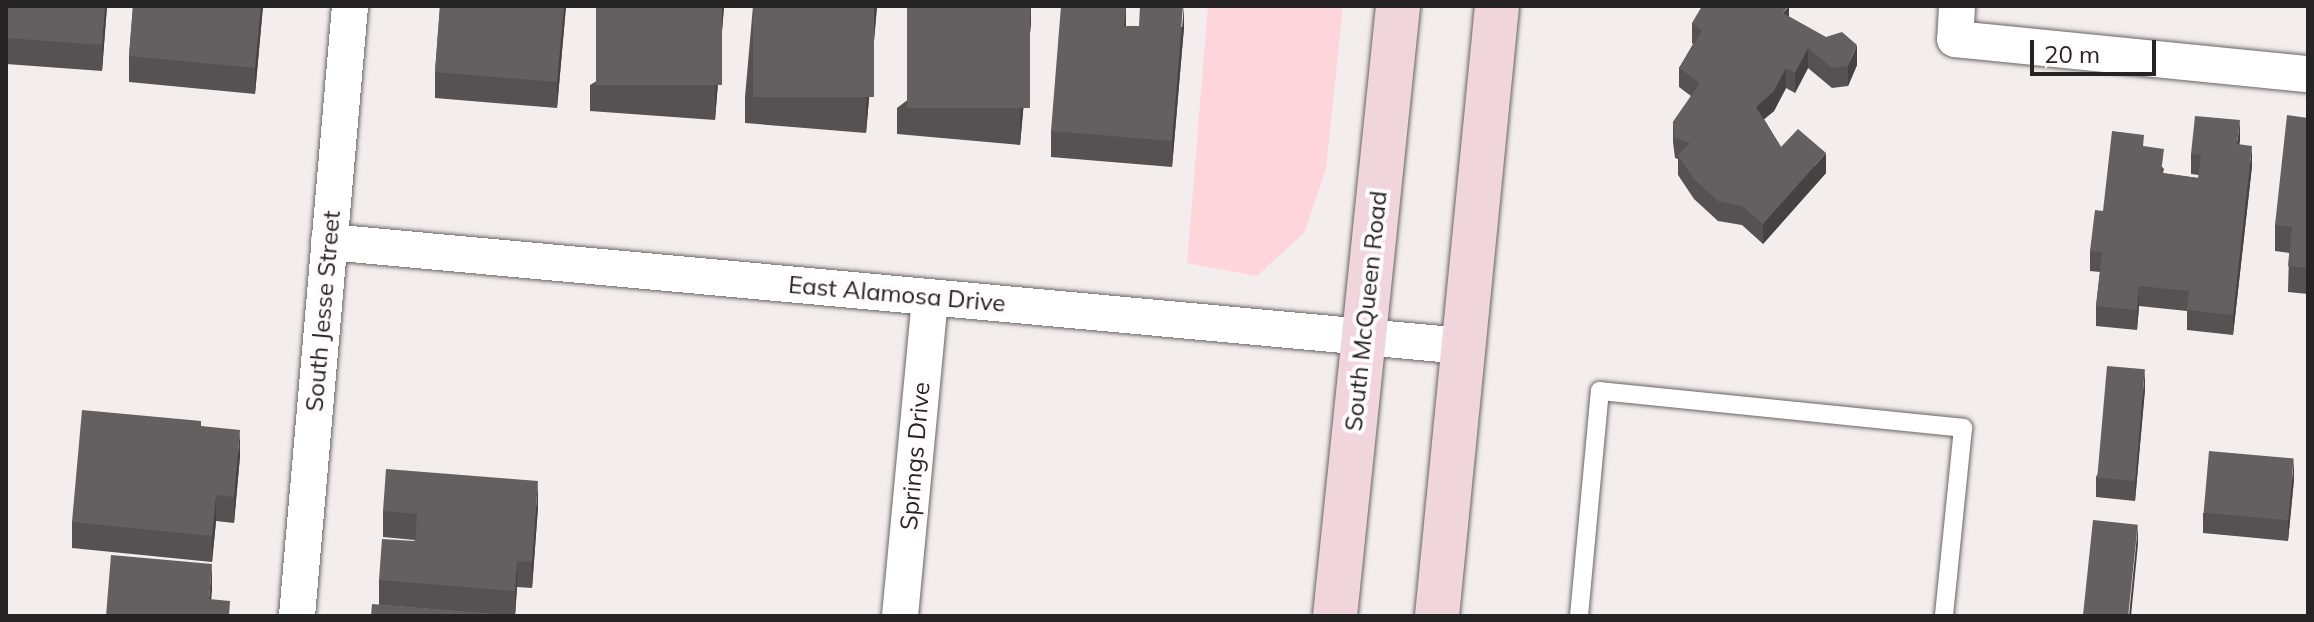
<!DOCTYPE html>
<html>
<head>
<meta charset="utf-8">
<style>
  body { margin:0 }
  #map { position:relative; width:2314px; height:622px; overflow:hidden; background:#f3edee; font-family:Mulish,sans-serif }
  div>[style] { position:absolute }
  .green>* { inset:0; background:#ffd5dc }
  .roads { filter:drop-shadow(0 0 2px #696465) drop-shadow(0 0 2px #696465) }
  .service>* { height:18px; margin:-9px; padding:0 9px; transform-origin:9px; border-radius:9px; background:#fff }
  .minor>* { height:36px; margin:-18px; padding:0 18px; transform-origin:18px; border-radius:18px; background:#fff }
  .secondary>* { height:44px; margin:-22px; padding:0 22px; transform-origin:22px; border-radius:22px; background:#f1d5dc }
  .wall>* { inset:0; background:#565253 }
  .shaded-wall>* { inset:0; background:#464243 }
  .building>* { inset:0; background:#645f60; transform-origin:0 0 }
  span { translate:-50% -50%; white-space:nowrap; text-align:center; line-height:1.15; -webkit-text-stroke:8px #fffbfc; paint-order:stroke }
  .street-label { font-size:24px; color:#252323 }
  .frame { position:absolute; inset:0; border:8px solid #252323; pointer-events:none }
  .scale { position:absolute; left:2030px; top:40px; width:126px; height:36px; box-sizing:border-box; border:4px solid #252323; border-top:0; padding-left:10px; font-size:24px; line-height:28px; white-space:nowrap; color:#252323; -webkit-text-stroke:6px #fffbfc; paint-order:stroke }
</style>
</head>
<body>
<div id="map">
  <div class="green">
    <div style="clip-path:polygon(1208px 6px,1343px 6px,1326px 169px,1304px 233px,1257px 276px,1187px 263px)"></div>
  </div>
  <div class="roads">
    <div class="service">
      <div style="left:1579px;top:616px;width:226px;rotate:-84.7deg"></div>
      <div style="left:1600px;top:391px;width:365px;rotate:5.8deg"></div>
      <div style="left:1963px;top:428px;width:189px;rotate:95.8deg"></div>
    </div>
    <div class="minor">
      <div style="left:1957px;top:6px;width:33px;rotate:93deg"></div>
      <div style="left:1955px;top:39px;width:355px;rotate:5.7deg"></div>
      <div style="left:329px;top:242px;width:1140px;rotate:5.24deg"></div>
      <div style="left:297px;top:616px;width:612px;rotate:-85.03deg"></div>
      <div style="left:900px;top:616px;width:320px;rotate:-84.6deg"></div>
    </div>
    <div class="secondary">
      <div style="left:1335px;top:616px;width:613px;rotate:-84.1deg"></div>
      <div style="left:1437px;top:616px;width:613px;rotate:-84.38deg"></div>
    </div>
  </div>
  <div class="wall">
    <div style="clip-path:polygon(6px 6px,107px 6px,102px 71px,6px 64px)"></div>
    <div style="clip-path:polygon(133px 6px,263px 6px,255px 94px,129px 82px,129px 56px)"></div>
    <div style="clip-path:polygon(440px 6px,566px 6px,557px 108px,435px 98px,435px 72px)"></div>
    <div style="clip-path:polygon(724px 6px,715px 120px,590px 111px,590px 85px)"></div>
    <div style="clip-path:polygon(753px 6px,877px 6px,866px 133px,745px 123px,745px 97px)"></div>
    <div style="clip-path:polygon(1031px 6px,1031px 22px,1020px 145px,897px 134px,897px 108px)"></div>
    <div style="clip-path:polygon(1126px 6px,1126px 26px,1184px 27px,1172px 167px,1051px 157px,1051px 131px)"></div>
    <div style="clip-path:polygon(1789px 17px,1857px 65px,1848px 86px,1832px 88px,1808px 68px,1795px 93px,1786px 88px,1774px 111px,1764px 119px,1781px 147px,1826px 173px,1763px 244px,1742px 225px,1718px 221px,1694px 199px,1678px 175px,1678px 159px,1675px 158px,1673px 142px,1673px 122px,1691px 96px,1679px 87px,1679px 68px,1693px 44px,1692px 43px,1692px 23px)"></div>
    <div style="clip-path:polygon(2308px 118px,2308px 294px,2288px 292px,2289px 253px,2275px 251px,2275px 225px)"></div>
    <div style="clip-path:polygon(2240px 140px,2239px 144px,2252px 166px,2233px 335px,2187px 330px,2187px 311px,2139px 306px,2137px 330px,2096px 326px,2096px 306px,2100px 272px,2090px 271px,2090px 251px,2103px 211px,2144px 146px,2164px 169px,2163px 173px,2198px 178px,2199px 175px,2191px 174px,2191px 154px)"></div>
    <div style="clip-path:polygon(2145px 389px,2135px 501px,2096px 497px,2096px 477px)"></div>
    <div style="clip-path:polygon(201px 426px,240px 456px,234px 523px,216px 521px,212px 562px,72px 548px,72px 522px)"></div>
    <div style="clip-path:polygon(2294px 479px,2288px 541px,2203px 533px,2203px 513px)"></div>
    <div style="clip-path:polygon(538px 507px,532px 588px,517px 587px,515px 616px,379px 605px,379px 580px,415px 540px,383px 537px,383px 511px)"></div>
  </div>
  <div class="shaded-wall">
    <div style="clip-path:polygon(105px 6px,107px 6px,102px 71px,102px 45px)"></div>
    <div style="clip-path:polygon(261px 6px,263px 6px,255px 94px,255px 68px)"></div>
    <div style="clip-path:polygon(564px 6px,566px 6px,557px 108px,557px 82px)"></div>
    <div style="clip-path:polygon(722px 6px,724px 6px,715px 120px,715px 94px)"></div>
    <div style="clip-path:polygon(874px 6px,877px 6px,866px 133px,866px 107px)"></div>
    <div style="clip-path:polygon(1030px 6px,1031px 22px,1020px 145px,1020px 119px)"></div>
    <div style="clip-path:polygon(1126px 6px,1126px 22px,1124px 52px,1124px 26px)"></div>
    <div style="clip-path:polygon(1184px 6px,1184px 27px,1172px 167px,1172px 141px)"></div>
    <div style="clip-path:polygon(1789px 6px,1789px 25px,1783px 13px)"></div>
    <div style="clip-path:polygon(1857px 45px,1857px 65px,1848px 86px,1848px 66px)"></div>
    <div style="clip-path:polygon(1808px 48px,1808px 68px,1795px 93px,1795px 73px)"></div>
    <div style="clip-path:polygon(1786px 68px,1786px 88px,1774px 111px,1756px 126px,1756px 107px)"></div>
    <div style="clip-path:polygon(2240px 120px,2240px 140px,2237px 164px,2237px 144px)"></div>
    <div style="clip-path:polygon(2252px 146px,2252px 166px,2233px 335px,2233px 315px)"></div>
    <div style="clip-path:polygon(1826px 153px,1826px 173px,1763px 244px,1763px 224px)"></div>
    <div style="clip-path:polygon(2139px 286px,2139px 306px,2137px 330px,2137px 310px)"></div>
    <div style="clip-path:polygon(2145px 369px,2145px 389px,2135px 501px,2135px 481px)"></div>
    <div style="clip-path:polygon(240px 430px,240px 456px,234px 523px,234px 497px)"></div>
    <div style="clip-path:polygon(2294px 459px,2294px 479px,2288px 541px,2288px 521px)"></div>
    <div style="clip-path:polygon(538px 481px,538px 507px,532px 588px,532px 562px)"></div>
    <div style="clip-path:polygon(216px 495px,216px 521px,212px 562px,212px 536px)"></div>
    <div style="clip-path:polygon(2138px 525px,2138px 544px,2131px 616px,2129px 616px)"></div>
    <div style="clip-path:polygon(517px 561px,517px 587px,515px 616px,515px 591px)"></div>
    <div style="clip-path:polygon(212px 564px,212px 590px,210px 616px,209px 599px)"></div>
  </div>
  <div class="building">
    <div style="clip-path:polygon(6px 6px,105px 6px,102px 45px,6px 38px)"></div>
    <div style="clip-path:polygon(133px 6px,261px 6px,255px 68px,129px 56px)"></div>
    <div style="clip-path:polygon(440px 6px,564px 6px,557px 82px,435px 72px)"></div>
    <div style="left:596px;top:6px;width:126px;height:79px"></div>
    <div style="left:753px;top:6px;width:121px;height:91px"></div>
    <div style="left:907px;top:6px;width:123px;height:102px"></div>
    <div style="clip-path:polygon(1061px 6px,1126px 6px,1124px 26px,1139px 26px,1140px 6px,1183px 6px,1172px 141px,1051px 131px)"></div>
    <div style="clip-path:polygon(1702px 6px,1788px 6px,1783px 13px,1826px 37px,1842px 32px,1857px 45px,1848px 66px,1832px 68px,1808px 48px,1795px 73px,1786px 68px,1774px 91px,1756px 107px,1781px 147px,1798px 129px,1826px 153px,1763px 224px,1742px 206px,1718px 201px,1694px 179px,1678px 155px,1690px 143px,1675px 138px,1673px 122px,1700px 83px,1679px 68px,1702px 31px,1692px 23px)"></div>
    <div style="clip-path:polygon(2287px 115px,2308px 118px,2308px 268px,2288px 266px,2292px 227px,2275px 225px)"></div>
    <div style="clip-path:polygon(2195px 116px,2240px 120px,2237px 144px,2252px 146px,2233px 315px,2187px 310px,2189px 291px,2139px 286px,2137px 310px,2096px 306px,2102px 252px,2090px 251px,2095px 210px,2103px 211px,2112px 131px,2144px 135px,2143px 146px,2164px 149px,2161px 173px,2198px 178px,2201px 155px,2191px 154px)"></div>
    <div style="left:2107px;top:366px;width:38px;height:112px;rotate:5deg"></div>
    <div style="clip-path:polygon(82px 410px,201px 421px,201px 426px,240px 430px,234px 497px,216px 495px,212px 536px,72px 522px)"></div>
    <div style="left:2209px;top:451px;width:85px;height:62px;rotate:5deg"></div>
    <div style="clip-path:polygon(386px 469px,538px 481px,532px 562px,517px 561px,515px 591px,379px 580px,382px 539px,415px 541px,417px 514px,383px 511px)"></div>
    <div style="left:2093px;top:520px;width:45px;height:97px;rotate:6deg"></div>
    <div style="clip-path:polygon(111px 555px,212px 564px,209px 599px,230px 601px,229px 616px,106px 616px)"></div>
    <div style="clip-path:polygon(372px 604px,497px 614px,497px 616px,371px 616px)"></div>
  </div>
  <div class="street-label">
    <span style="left:897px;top:294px;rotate:5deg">East Alamosa Drive</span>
    <span style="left:323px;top:311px;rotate:-85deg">South Jesse Street</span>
    <span style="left:1366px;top:311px;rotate:-84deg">South McQueen Road</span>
    <span style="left:915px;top:456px;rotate:-85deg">Springs Drive</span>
  </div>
  <div class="frame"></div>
  <div class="scale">20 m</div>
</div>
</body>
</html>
